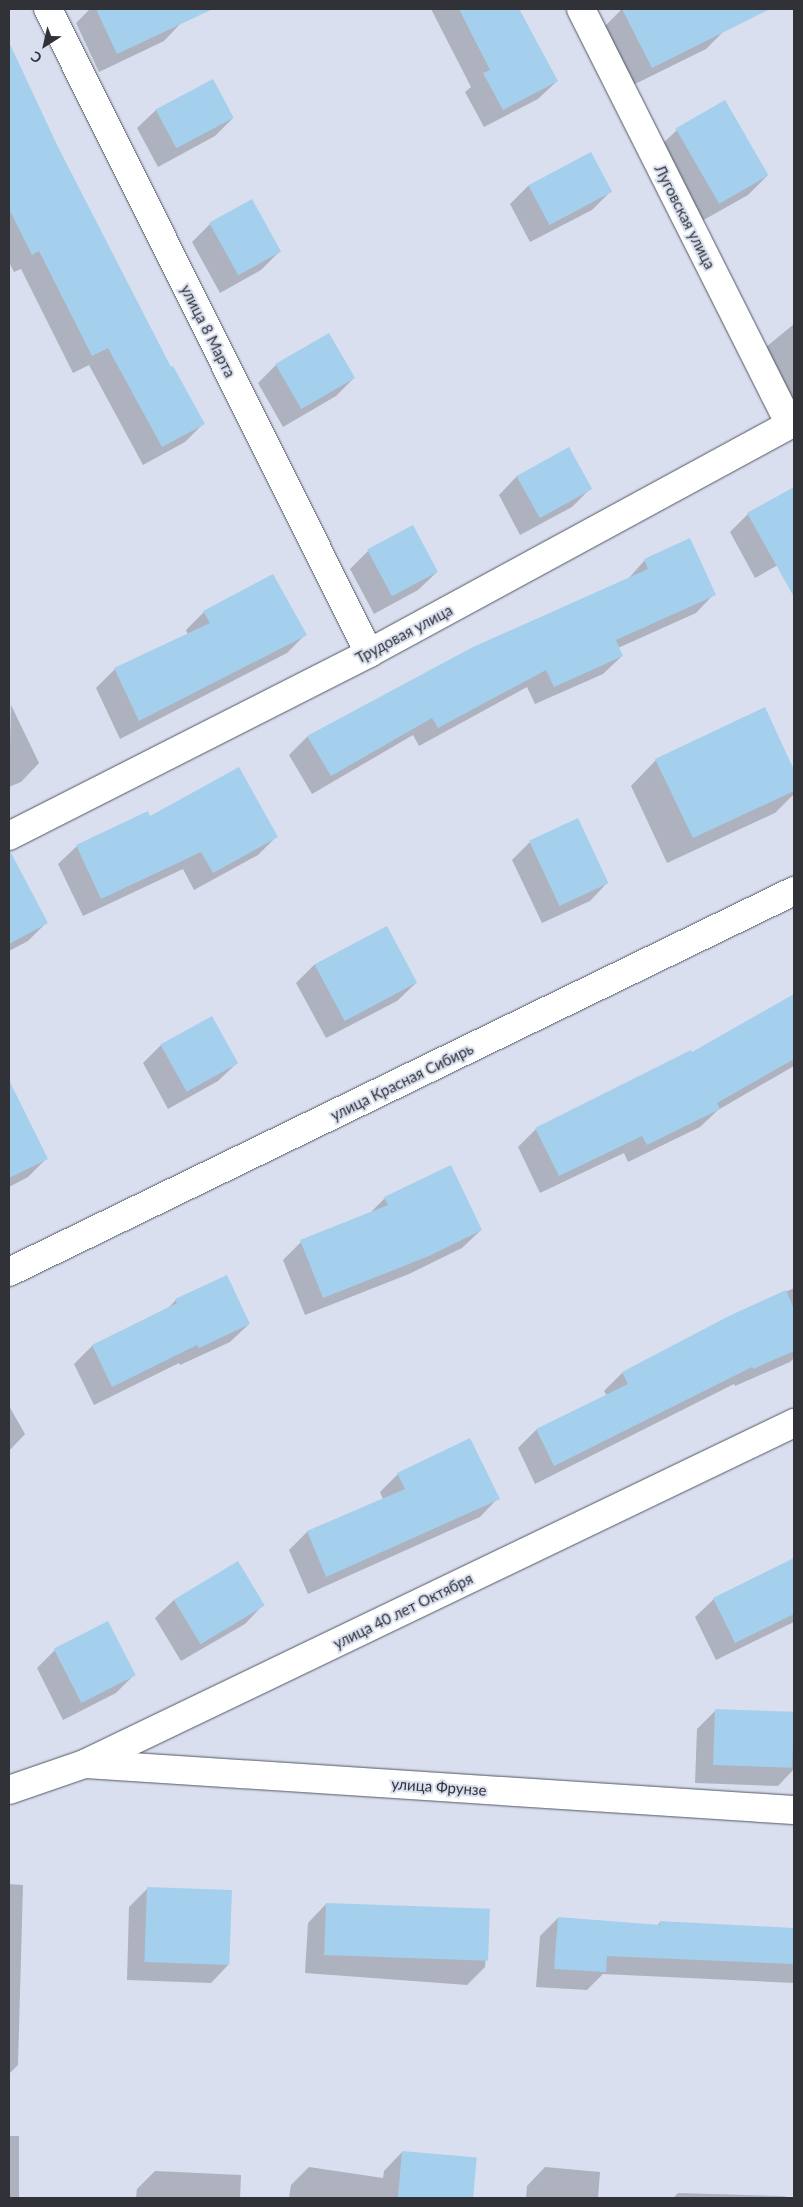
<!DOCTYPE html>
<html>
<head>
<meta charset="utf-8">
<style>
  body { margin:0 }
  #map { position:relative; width:803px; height:2207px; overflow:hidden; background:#d9dfee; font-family:Lato,sans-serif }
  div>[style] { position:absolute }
  .shadow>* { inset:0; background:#0003; transform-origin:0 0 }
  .building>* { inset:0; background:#a4d0ed; transform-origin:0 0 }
  .roads { filter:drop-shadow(0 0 1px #535764) drop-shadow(0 0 1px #535764) }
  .minor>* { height:28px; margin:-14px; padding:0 14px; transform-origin:14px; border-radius:14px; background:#fff }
  .secondary>* { height:28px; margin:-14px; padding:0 14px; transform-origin:14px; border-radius:14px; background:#fff }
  span { translate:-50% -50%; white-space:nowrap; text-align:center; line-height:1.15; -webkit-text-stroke:4px #d9dfee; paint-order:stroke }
  .street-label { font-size:15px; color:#303238 }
  .frame { position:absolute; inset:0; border:10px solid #303238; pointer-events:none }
  .north { position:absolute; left:20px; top:20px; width:50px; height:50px; -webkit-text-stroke:4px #d9dfee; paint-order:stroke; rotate:215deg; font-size:14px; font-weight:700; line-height:20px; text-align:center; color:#303238 }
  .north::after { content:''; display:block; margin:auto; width:18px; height:22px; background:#303238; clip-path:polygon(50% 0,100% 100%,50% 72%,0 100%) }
</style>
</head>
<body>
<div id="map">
  <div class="shadow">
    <div style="clip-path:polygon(90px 9px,176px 9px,182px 22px,164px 41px,99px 72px,76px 23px)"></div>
    <div style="clip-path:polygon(431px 9px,519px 9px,557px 81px,538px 99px,484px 127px,465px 92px,471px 87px)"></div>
    <div style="clip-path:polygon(622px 9px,713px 9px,724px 31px,706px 49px,633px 85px,604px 27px)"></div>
    <div style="clip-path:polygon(18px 64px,56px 147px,170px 369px,203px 424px,185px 442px,143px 465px,89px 365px,73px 373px,21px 269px,14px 272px,9px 262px,9px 69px)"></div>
    <div style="clip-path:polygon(156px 110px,233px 118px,215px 136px,158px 167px,137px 128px)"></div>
    <div style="clip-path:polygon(677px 130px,767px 176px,748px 195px,700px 222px,658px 148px)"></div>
    <div style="clip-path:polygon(529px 185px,611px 191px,592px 210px,530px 242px,510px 204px)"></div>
    <div style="clip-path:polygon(210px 224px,280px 251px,261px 270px,220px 293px,192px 242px)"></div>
    <div style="clip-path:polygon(794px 324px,794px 402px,766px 347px)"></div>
    <div style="clip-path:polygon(276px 365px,354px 378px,336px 396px,283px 427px,258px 383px)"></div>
    <div style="clip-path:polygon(517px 476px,590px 489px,572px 507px,520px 535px,499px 495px)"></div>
    <div style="clip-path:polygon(794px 489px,794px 556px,755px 578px,730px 532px,748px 514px)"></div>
    <div style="clip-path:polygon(368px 551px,437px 572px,418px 590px,374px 614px,350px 569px)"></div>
    <div style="clip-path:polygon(645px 560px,714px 594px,696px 613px,618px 648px,622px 656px,603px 674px,535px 704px,527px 687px,419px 746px,413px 735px,312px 794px,289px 755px,307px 737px,473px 648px,627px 580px)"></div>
    <div style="clip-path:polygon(204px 612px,305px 635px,287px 653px,120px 739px,96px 688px,115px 669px,188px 635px,186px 630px)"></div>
    <div style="clip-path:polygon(11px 705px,39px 763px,21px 782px,9px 787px)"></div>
    <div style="clip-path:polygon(765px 709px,794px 773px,794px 794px,775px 813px,667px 863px,631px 786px,656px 760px)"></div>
    <div style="clip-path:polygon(149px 818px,276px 837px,258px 855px,194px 890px,183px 869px,83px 916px,58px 864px,77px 846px)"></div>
    <div style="clip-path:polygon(530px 842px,608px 882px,590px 901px,542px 923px,512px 860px)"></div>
    <div style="clip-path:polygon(22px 877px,46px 923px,28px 941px,9px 951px,9px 884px)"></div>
    <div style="clip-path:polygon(386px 927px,416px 983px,397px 1001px,326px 1038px,296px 983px,314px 965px)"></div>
    <div style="clip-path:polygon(794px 996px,794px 1066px,718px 1110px,700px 1127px,628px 1162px,624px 1153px,540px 1193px,518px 1147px,536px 1129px,692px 1054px)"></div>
    <div style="clip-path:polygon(161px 1045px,237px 1063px,218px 1081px,168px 1109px,143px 1063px)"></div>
    <div style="clip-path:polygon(16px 1098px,47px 1158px,28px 1177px,9px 1187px,9px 1101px)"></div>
    <div style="clip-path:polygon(385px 1198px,481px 1230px,462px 1248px,409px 1274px,305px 1315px,283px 1260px,301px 1242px,368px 1215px)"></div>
    <div style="clip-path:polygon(794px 1288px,794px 1358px,790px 1362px,735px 1386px,734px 1384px,535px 1484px,518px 1448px,536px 1430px,607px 1396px,604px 1391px,622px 1373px,729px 1317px)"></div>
    <div style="clip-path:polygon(176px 1300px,249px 1324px,230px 1342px,180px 1365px,179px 1363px,94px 1405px,74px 1364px,92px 1346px,166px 1310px)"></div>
    <div style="clip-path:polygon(9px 1406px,25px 1434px,9px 1451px)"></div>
    <div style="clip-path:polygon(398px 1474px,498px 1498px,480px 1517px,308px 1594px,289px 1550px,307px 1532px,383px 1499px,380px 1492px)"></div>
    <div style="clip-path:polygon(794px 1559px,794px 1622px,716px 1660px,695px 1617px,714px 1599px)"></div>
    <div style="clip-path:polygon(174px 1600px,263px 1605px,245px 1624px,181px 1661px,155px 1618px)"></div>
    <div style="clip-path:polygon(55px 1650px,135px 1674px,116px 1693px,63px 1720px,37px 1668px)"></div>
    <div style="clip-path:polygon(715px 1711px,794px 1713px,794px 1769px,778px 1786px,695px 1783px,697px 1729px)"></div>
    <div style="clip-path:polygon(9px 1884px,23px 1885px,18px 2065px,9px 2074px)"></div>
    <div style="clip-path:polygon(148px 1888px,229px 1964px,211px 1983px,127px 1980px,129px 1907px)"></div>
    <div style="clip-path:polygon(326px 1904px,489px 1911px,485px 1967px,467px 1985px,305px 1973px,308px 1923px)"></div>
    <div style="clip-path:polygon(558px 1918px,657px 1926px,660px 1922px,794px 1929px,794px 1983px,603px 1974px,587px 1990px,536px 1987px,540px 1936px)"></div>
    <div style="left:9px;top:2136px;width:10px;height:62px"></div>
    <div style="clip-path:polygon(402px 2152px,476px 2158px,472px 2198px,289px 2198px,291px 2185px,309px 2167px,383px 2178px,384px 2171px)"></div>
    <div style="clip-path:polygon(545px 2167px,600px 2172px,598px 2198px,526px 2198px,527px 2186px)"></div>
    <div style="clip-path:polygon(155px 2171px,241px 2175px,240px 2198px,136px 2198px,137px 2189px)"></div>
    <div style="clip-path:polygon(678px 2193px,782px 2196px,794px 2198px,673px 2198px)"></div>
  </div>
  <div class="building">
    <div style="clip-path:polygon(96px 9px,213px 9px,117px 54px)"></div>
    <div style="clip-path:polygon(459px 9px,519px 9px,558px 81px,503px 110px,483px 73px,490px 70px)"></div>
    <div style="clip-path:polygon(622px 9px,770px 9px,652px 68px)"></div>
    <div style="clip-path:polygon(9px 42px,58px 147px,171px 367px,173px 366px,205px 424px,162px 447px,108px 348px,92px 356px,39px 251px,32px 255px,9px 209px)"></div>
    <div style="left:213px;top:79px;width:44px;height:65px;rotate:62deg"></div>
    <div style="left:725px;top:100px;width:87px;height:57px;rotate:60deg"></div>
    <div style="left:591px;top:152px;width:45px;height:71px;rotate:62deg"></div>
    <div style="left:252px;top:199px;width:60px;height:49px;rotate:61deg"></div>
    <div style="left:329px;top:333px;width:52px;height:62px;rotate:60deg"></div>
    <div style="left:569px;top:447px;width:48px;height:60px;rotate:61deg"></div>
    <div style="clip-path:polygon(794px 487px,794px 597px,747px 513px)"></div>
    <div style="left:413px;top:525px;width:53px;height:52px;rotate:62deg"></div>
    <div style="clip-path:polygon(690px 538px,716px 595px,616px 640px,623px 656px,554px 687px,546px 670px,438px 728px,432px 718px,331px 776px,307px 736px,473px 647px,648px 569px,644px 559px)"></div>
    <div style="clip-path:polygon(273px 574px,307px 635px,139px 721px,114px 668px,210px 623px,203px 611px)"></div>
    <div style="clip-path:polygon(765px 707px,794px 770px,794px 791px,693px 838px,655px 759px)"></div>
    <div style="clip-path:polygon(239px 767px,278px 837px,213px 873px,201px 852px,101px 899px,76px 845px,148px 811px,150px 816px)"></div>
    <div style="left:578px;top:818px;width:72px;height:54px;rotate:65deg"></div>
    <div style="clip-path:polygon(10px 851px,48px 923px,9px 944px,9px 852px)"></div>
    <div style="left:387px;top:926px;width:64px;height:82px;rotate:62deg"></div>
    <div style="clip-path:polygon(794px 994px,794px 1059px,717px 1103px,720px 1109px,647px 1145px,642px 1136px,559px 1176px,535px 1128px,691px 1050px,692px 1052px)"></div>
    <div style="left:212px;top:1016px;width:54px;height:59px;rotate:61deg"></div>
    <div style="clip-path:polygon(9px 1080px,48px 1159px,9px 1178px)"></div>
    <div style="clip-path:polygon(451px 1165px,482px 1230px,429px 1256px,323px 1298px,300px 1240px,388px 1205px,384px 1197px)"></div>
    <div style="clip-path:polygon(227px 1275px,250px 1324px,199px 1348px,197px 1345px,112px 1387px,92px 1345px,177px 1303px,175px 1299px)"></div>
    <div style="clip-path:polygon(786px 1290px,794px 1309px,794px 1351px,753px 1369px,752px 1367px,554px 1466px,536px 1429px,628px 1384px,622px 1372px,729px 1316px)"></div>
    <div style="clip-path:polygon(470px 1438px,500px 1499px,326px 1577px,307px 1531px,405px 1489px,397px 1473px)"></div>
    <div style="clip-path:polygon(794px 1558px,794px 1614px,735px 1643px,713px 1598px)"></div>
    <div style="left:238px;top:1561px;width:52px;height:75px;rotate:59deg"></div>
    <div style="left:108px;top:1621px;width:61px;height:61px;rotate:63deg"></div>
    <div style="left:715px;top:1709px;width:79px;height:56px;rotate:2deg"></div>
    <div style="left:147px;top:1887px;width:85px;height:75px;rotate:2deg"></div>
    <div style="left:326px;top:1903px;width:164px;height:52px;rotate:2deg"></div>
    <div style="clip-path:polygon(558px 1917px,660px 1925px,660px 1921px,794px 1928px,794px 1964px,607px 1956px,606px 1972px,554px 1969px)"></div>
    <div style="left:402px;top:2151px;width:75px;height:47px;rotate:5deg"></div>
  </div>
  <div class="roads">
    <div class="minor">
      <div style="left:48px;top:9px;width:720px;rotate:63.51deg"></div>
      <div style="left:581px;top:9px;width:465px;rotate:63.3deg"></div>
      <div style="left:9px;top:836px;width:404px;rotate:-26.9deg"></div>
      <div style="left:369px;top:653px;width:484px;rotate:-28.5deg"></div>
      <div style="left:86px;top:1764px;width:709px;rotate:3.72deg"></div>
      <div style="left:9px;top:1790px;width:79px;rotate:-19.1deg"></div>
      <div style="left:84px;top:1764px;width:788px;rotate:-25.65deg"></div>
    </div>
    <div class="secondary">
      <div style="left:9px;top:1272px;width:873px;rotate:-25.89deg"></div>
    </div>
  </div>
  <div class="street-label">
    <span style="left:685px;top:217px;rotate:63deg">Луговская улица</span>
    <span style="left:208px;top:331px;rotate:63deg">улица 8 Марта</span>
    <span style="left:404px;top:634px;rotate:-28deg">Трудовая улица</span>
    <span style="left:402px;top:1082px;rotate:-26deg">улица Красная Сибирь</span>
    <span style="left:403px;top:1611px;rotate:-26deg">улица 40 лет Октября</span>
    <span style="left:439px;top:1787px;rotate:4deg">улица Фрунзе</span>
  </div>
  <div class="frame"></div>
  <div class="north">С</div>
</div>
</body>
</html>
